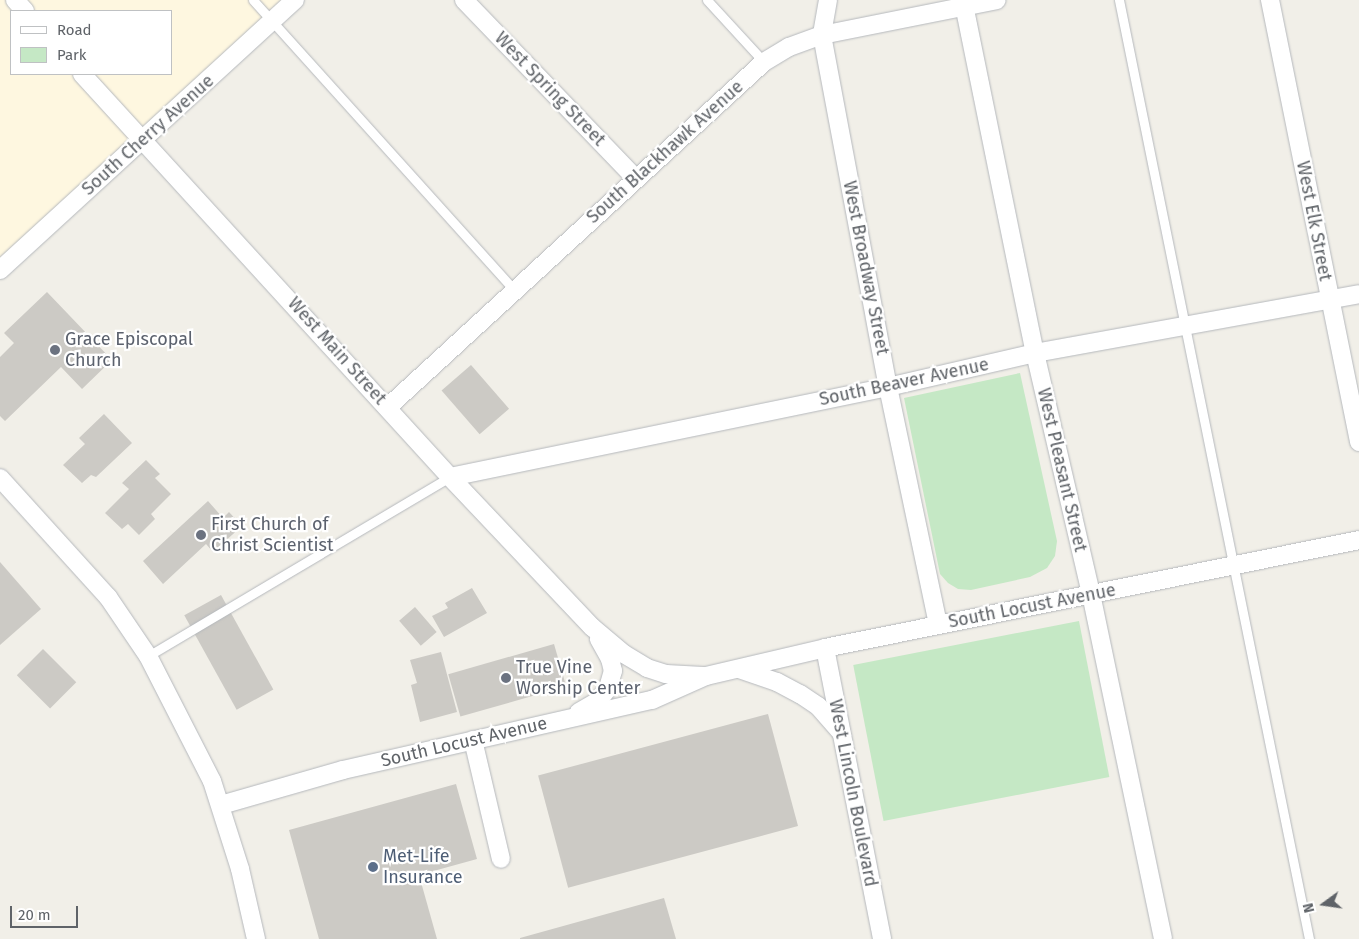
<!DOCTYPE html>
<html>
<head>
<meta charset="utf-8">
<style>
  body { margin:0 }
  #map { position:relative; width:1359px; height:939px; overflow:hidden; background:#f1efe8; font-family:"Fira Sans",sans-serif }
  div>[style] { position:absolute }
  .commercial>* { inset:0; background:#fef7e0 }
  .green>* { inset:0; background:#c5e8c5; transform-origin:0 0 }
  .building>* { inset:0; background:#cccac5; transform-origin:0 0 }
  .roads { filter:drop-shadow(0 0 1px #b5b8bc) drop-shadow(0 0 1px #b5b8bc) }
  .service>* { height:9px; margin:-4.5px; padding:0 4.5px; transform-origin:4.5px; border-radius:4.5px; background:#fff }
  .minor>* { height:18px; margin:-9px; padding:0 9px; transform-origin:9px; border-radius:9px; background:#fff }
  .dots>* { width:14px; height:14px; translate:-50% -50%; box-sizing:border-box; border:2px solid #fff; border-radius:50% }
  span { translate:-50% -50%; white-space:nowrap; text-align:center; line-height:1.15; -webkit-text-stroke:4.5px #fff; paint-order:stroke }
  .street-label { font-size:18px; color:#5f6368 }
  .worship-label { font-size:18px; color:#5b616d }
  .left { translate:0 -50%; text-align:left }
  .service-label { font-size:18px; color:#4e5e75 }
  .legend { position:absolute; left:10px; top:10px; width:162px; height:65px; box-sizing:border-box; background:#fff; border:1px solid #bfc1c3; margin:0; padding:6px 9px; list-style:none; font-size:15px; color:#5f6368 }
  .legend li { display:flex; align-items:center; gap:10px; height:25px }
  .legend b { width:25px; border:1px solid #bfc1c3 }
  .north { position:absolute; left:1299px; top:879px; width:50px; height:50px; -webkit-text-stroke:4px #fff; paint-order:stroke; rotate:256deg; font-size:14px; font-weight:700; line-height:20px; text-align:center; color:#5f6368 }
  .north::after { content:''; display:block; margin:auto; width:18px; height:22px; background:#5f6368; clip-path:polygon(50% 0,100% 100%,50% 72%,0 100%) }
  .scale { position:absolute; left:10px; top:906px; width:68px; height:22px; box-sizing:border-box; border:2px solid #5f6368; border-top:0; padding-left:6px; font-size:15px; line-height:18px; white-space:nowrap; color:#5f6368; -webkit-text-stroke:4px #fff; paint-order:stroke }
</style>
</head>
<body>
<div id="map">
  <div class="commercial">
    <div style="clip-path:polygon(evenodd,0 0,295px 0,0 270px,0 0,11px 11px,171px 11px,171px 74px,11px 74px,11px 11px)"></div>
  </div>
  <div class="green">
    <div style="clip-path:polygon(1020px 373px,1057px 541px,1055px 556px,1047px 568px,1030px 577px,971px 590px,958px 589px,948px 583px,940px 574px,904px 398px)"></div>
    <div style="left:1079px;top:621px;width:159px;height:230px;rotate:79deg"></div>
  </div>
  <div class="building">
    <div style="clip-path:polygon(47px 292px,112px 360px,82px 389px,61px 367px,5px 421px,0 416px,0 357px,14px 343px,4px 333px)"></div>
    <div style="left:471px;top:365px;width:58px;height:39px;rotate:49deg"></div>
    <div style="clip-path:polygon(104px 414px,132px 443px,96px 477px,91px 475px,82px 483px,63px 465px,85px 444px,79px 438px)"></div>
    <div style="clip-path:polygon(146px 460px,160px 474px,155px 478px,171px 494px,151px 514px,155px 519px,139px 535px,128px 524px,122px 529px,105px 513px,129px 489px,122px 483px)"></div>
    <div style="clip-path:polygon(208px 501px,223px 518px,229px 512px,242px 526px,213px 552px,206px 544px,163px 584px,143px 561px)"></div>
    <div style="clip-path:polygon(0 562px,41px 609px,0 645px)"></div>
    <div style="clip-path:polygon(472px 588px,487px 613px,444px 637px,432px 616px,448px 608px,445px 603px)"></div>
    <div style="left:221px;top:595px;width:108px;height:42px;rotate:61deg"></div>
    <div style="left:415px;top:607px;width:33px;height:21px;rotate:49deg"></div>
    <div style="left:554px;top:644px;width:44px;height:110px;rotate:74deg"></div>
    <div style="left:43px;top:649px;width:47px;height:37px;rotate:45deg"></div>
    <div style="clip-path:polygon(441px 652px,457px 712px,420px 722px,411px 685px,417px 683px,410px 660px)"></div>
    <div style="left:768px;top:714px;width:116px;height:238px;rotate:75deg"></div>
    <div style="clip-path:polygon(456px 784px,477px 859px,419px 875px,437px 939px,319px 939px,289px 830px)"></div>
    <div style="clip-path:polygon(664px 898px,676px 939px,520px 939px,520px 938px)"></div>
  </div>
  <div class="roads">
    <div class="service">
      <div style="left:253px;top:0;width:390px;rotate:48deg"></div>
      <div style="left:707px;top:0;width:84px;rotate:47.4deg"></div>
      <div style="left:1119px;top:0;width:958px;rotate:78.56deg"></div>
      <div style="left:148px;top:656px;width:351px;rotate:-30.7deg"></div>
    </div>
    <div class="minor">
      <div style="left:15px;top:0;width:15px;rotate:48deg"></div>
      <div style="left:464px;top:0;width:248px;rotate:46.1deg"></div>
      <div style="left:828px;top:0;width:36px;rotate:100deg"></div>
      <div style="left:822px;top:35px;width:358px;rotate:79.4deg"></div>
      <div style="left:888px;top:387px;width:242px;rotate:78.1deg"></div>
      <div style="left:963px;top:0;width:360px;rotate:78.5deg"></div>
      <div style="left:1035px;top:353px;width:247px;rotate:76.9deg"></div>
      <div style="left:1091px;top:594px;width:352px;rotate:78.2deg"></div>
      <div style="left:1270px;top:0;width:451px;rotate:78.6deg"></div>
      <div style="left:82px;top:74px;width:546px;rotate:47.6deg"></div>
      <div style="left:450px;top:477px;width:207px;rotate:46.6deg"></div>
      <div style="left:592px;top:627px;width:42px;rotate:40.2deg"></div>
      <div style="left:624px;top:654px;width:27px;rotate:31deg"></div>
      <div style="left:647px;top:668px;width:20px;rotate:18deg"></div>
      <div style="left:666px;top:674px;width:37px;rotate:3deg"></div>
      <div style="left:0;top:270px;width:400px;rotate:-42.5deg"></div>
      <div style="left:388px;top:407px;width:510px;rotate:-42.54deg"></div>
      <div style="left:764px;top:62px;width:29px;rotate:-31deg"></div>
      <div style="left:789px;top:47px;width:35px;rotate:-20deg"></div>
      <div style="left:822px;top:35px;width:178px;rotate:-11.3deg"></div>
      <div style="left:450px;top:477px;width:447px;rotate:-11.6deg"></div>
      <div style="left:888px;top:387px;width:151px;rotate:-13deg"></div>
      <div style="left:1035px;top:353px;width:329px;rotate:-10.3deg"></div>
      <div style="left:0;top:478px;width:161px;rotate:47.8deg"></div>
      <div style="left:108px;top:597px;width:71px;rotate:55.9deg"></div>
      <div style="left:148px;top:656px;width:140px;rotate:62.9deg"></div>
      <div style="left:212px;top:781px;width:92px;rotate:72.3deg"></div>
      <div style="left:240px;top:869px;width:72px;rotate:77.1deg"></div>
      <div style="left:825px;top:648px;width:297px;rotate:78.9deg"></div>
      <div style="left:739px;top:669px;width:40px;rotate:18.9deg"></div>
      <div style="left:777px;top:682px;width:26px;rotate:28deg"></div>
      <div style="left:800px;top:694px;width:22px;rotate:34deg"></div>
      <div style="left:818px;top:706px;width:35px;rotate:49deg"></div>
      <div style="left:579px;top:712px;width:22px;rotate:-30deg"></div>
      <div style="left:598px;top:701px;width:16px;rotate:-52deg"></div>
      <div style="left:608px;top:688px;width:18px;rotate:-74deg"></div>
      <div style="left:613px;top:671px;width:12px;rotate:-104deg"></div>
      <div style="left:610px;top:659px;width:23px;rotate:-119deg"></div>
      <div style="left:473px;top:740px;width:122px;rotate:76.8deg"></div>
      <div style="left:221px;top:805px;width:127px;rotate:-16deg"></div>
      <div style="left:343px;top:770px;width:317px;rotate:-12.8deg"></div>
      <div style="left:652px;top:700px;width:59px;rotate:-24deg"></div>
      <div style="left:706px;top:676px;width:122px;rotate:-13.2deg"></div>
      <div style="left:825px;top:648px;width:545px;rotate:-11.43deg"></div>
    </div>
  </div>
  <div class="dots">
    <div style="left:55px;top:350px;background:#6b7280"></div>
    <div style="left:201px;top:535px;background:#6b7280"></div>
    <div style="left:506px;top:678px;background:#6b7280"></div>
    <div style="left:373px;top:867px;background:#5c6f8a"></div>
  </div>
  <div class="street-label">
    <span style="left:550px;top:89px;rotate:46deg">West Spring Street</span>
    <span style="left:148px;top:135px;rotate:-42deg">South Cherry Avenue</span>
    <span style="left:665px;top:152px;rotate:-42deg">South Blackhawk Avenue</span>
    <span style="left:1314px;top:221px;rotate:79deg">West Elk Street</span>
    <span style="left:866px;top:268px;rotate:79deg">West Broadway Street</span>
    <span style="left:337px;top:351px;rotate:48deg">West Main Street</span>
    <span style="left:904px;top:382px;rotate:-12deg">South Beaver Avenue</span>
    <span style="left:1062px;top:470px;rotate:77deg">West Pleasant Street</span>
    <span style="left:1032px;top:606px;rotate:-11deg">South Locust Avenue</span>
    <span style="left:464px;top:742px;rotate:-13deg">South Locust Avenue</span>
    <span style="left:853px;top:793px;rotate:79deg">West Lincoln Boulevard</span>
  </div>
  <div class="worship-label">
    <span class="left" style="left:65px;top:350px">Grace Episcopal<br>Church</span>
    <span class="left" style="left:211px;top:535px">First Church of<br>Christ Scientist</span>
    <span class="left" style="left:516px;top:678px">True Vine<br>Worship Center</span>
  </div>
  <div class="service-label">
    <span class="left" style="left:383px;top:867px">Met-Life<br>Insurance</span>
  </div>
  <ul class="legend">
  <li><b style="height:6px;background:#fff"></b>Road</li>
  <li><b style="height:14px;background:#c5e8c5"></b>Park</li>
  </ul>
  <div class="north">N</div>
  <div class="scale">20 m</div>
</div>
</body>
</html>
